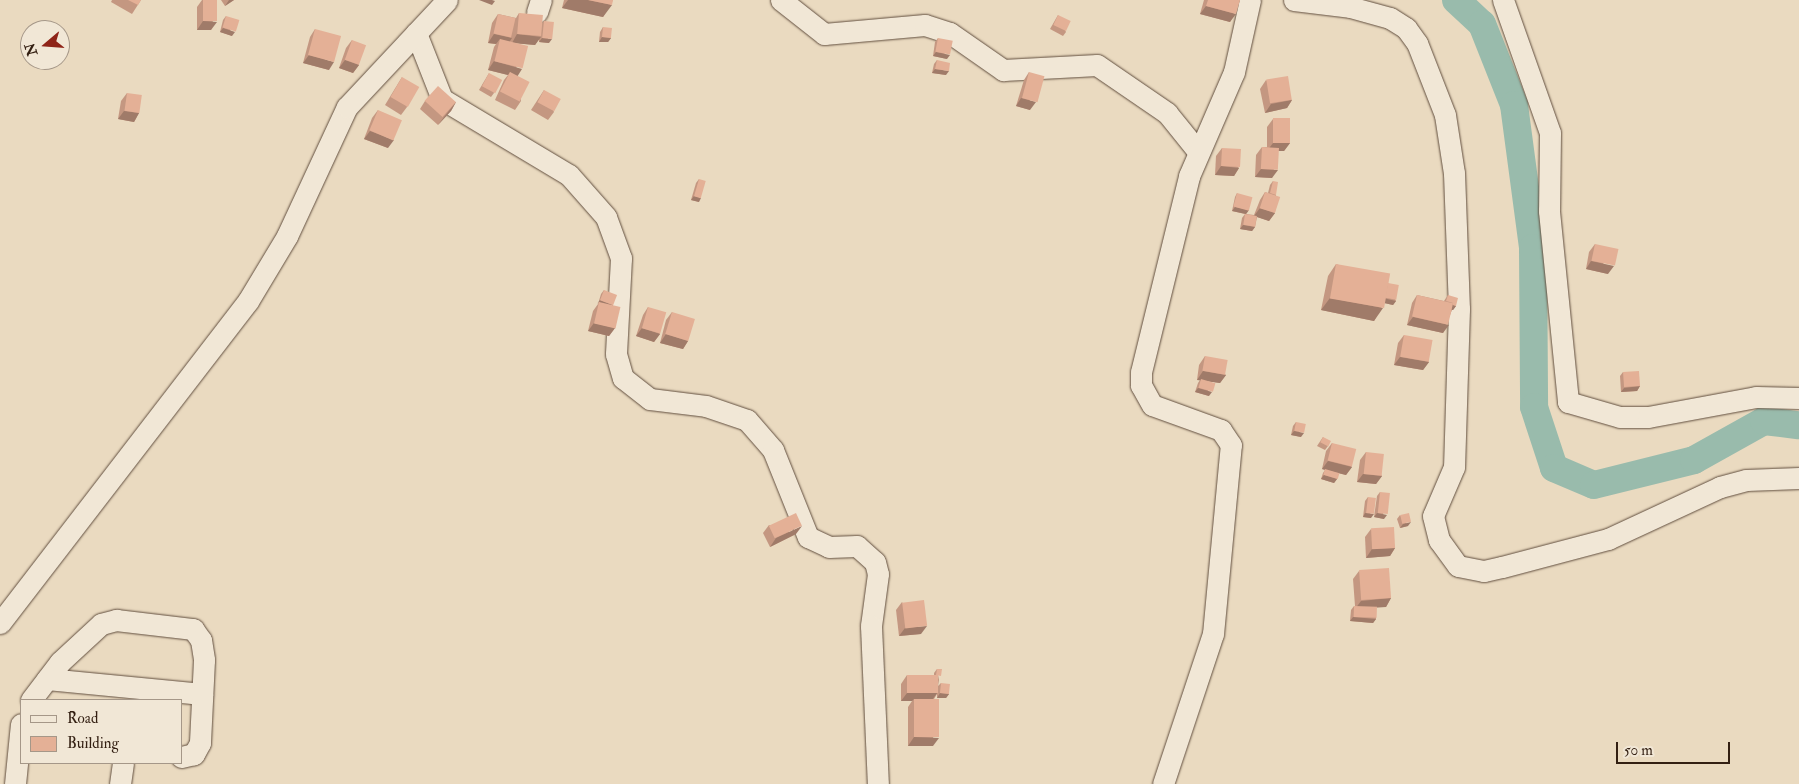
<!DOCTYPE html>
<html>
<head>
<meta charset="utf-8">
<style>
  body { margin:0 }
  #map { position:relative; width:1799px; height:784px; overflow:hidden; background:#eadac0; font-family:"IM FELL Double Pica",serif }
  div>[style] { position:absolute }
  .river>* { height:28px; margin:-14px; padding:0 14px; transform-origin:14px; border-radius:14px; background:#99bbac }
  .roads { filter:drop-shadow(0 0 1px #614e3e) drop-shadow(0 0 1px #614e3e) }
  .minor>* { height:21px; margin:-10.5px; padding:0 10.5px; transform-origin:10.5px; border-radius:10.5px; background:#f1e7d6 }
  .wall>* { inset:0; background:#c49781 }
  .shaded-wall>* { inset:0; background:#a07b69 }
  .building>* { inset:0; background:#e4b096; transform-origin:0 0 }
  span { translate:-50% -50%; white-space:nowrap; text-align:center; line-height:1.15; -webkit-text-stroke:4px #f1e7d6; paint-order:stroke }
  .legend { position:absolute; left:20px; top:699px; width:162px; height:65px; box-sizing:border-box; background:#f1e7d6; border:1px solid #a59788; margin:0; padding:6px 9px; list-style:none; font-size:15px; color:#331f12 }
  .legend li { display:flex; align-items:center; gap:10px; height:25px }
  .legend b { width:25px; border:1px solid #a59788 }
  .north { position:absolute; left:20px; top:20px; width:50px; height:50px; box-sizing:border-box; background:#f1e7d6; border:1px solid #a59788; border-radius:50%; rotate:252deg; font-size:14px; font-weight:700; line-height:20px; text-align:center; color:#331f12 }
  .north::after { content:''; display:block; margin:auto; width:18px; height:22px; background:#8f2418; clip-path:polygon(50% 0,100% 100%,50% 72%,0 100%) }
  .scale { position:absolute; left:1616px; top:742px; width:114px; height:22px; box-sizing:border-box; border:2px solid #331f12; border-top:0; padding-left:6px; font-size:15px; line-height:18px; white-space:nowrap; color:#331f12; -webkit-text-stroke:4px #f1e7d6; paint-order:stroke }
</style>
</head>
<body>
<div id="map">
  <div class="river">
    <div style="left:1456px;top:0;width:35px;rotate:43deg"></div>
    <div style="left:1482px;top:24px;width:87px;rotate:68.4deg"></div>
    <div style="left:1514px;top:105px;width:144px;rotate:82.4deg"></div>
    <div style="left:1533px;top:248px;width:159px;rotate:89.6deg"></div>
    <div style="left:1534px;top:407px;width:64px;rotate:71.8deg"></div>
    <div style="left:1554px;top:468px;width:43px;rotate:23deg"></div>
    <div style="left:1594px;top:485px;width:103px;rotate:-14deg"></div>
    <div style="left:1694px;top:460px;width:80px;rotate:-29.1deg"></div>
    <div style="left:1764px;top:421px;width:35px;rotate:7deg"></div>
  </div>
  <div class="roads">
    <div class="minor">
      <div style="left:781px;top:0;width:55px;rotate:38.3deg"></div>
      <div style="left:824px;top:34px;width:101px;rotate:-5.1deg"></div>
      <div style="left:925px;top:25px;width:26px;rotate:18deg"></div>
      <div style="left:950px;top:33px;width:65px;rotate:34.9deg"></div>
      <div style="left:1003px;top:70px;width:94px;rotate:-3deg"></div>
      <div style="left:1097px;top:65px;width:85px;rotate:34.4deg"></div>
      <div style="left:1167px;top:113px;width:48px;rotate:51deg"></div>
      <div style="left:1294px;top:0;width:56px;rotate:7.1deg"></div>
      <div style="left:1350px;top:7px;width:41px;rotate:15.4deg"></div>
      <div style="left:1390px;top:18px;width:19px;rotate:32deg"></div>
      <div style="left:1406px;top:28px;width:19px;rotate:54deg"></div>
      <div style="left:1417px;top:43px;width:77px;rotate:68.7deg"></div>
      <div style="left:1445px;top:115px;width:59px;rotate:81.2deg"></div>
      <div style="left:1454px;top:173px;width:136px;rotate:87.9deg"></div>
      <div style="left:1459px;top:309px;width:158px;rotate:91.8deg"></div>
      <div style="left:1454px;top:467px;width:53px;rotate:113.2deg"></div>
      <div style="left:1433px;top:516px;width:25px;rotate:76deg"></div>
      <div style="left:1439px;top:540px;width:32px;rotate:54deg"></div>
      <div style="left:1458px;top:566px;width:26px;rotate:11deg"></div>
      <div style="left:1484px;top:571px;width:18px;rotate:-13deg"></div>
      <div style="left:1502px;top:567px;width:110px;rotate:-14.8deg"></div>
      <div style="left:1608px;top:539px;width:123px;rotate:-24.9deg"></div>
      <div style="left:1720px;top:487px;width:27px;rotate:-15deg"></div>
      <div style="left:1746px;top:480px;width:53px;rotate:-2.2deg"></div>
      <div style="left:1503px;top:0;width:141px;rotate:70.5deg"></div>
      <div style="left:1550px;top:133px;width:78px;rotate:90.7deg"></div>
      <div style="left:1549px;top:211px;width:192px;rotate:84.3deg"></div>
      <div style="left:1568px;top:402px;width:54px;rotate:16.1deg"></div>
      <div style="left:1620px;top:417px;width:28px"></div>
      <div style="left:1648px;top:417px;width:110px;rotate:-10.5deg"></div>
      <div style="left:1756px;top:397px;width:43px;rotate:1.3deg"></div>
      <div style="left:537px;top:12px;width:13px;rotate:-72deg"></div>
      <div style="left:416px;top:33px;width:71px;rotate:68.5deg"></div>
      <div style="left:442px;top:99px;width:148px;rotate:30.9deg"></div>
      <div style="left:569px;top:175px;width:56px;rotate:48.6deg"></div>
      <div style="left:606px;top:217px;width:44px;rotate:69.9deg"></div>
      <div style="left:621px;top:258px;width:96px;rotate:93deg"></div>
      <div style="left:616px;top:354px;width:25px;rotate:74deg"></div>
      <div style="left:623px;top:378px;width:34px;rotate:38deg"></div>
      <div style="left:650px;top:399px;width:56px;rotate:7.1deg"></div>
      <div style="left:706px;top:406px;width:43px;rotate:18.9deg"></div>
      <div style="left:747px;top:420px;width:40px;rotate:49deg"></div>
      <div style="left:773px;top:450px;width:94px;rotate:68.1deg"></div>
      <div style="left:808px;top:537px;width:23px;rotate:25deg"></div>
      <div style="left:829px;top:547px;width:28px;rotate:-2deg"></div>
      <div style="left:857px;top:546px;width:24px;rotate:42deg"></div>
      <div style="left:875px;top:562px;width:12px;rotate:76deg"></div>
      <div style="left:878px;top:574px;width:52px;rotate:97.7deg"></div>
      <div style="left:871px;top:626px;width:158px;rotate:87.5deg"></div>
      <div style="left:0;top:623px;width:406px;rotate:-52.4deg"></div>
      <div style="left:248px;top:301px;width:76px;rotate:-59deg"></div>
      <div style="left:287px;top:236px;width:142px;rotate:-65.1deg"></div>
      <div style="left:347px;top:107px;width:146px;rotate:-46.9deg"></div>
      <div style="left:47px;top:679px;width:156px;rotate:5.5deg"></div>
      <div style="left:31px;top:700px;width:48px;rotate:-52.7deg"></div>
      <div style="left:60px;top:662px;width:56px;rotate:-42.8deg"></div>
      <div style="left:101px;top:624px;width:16px;rotate:-15deg"></div>
      <div style="left:116px;top:620px;width:78px;rotate:6.7deg"></div>
      <div style="left:193px;top:629px;width:14px;rotate:54deg"></div>
      <div style="left:201px;top:640px;width:20px;rotate:81deg"></div>
      <div style="left:204px;top:660px;width:83px;rotate:92.8deg"></div>
      <div style="left:200px;top:743px;width:13px;rotate:119deg"></div>
      <div style="left:194px;top:754px;width:13px;rotate:167deg"></div>
      <div style="left:15px;top:784px;width:60px;rotate:-84.3deg"></div>
      <div style="left:120px;top:784px;width:21px;rotate:-82deg"></div>
      <div style="left:1163px;top:784px;width:158px;rotate:-71.6deg"></div>
      <div style="left:1213px;top:634px;width:190px;rotate:-84.6deg"></div>
      <div style="left:1231px;top:445px;width:18px;rotate:-124deg"></div>
      <div style="left:1221px;top:430px;width:73px;rotate:-160.1deg"></div>
      <div style="left:1152px;top:405px;width:23px;rotate:-119deg"></div>
      <div style="left:1141px;top:385px;width:13px;rotate:-90deg"></div>
      <div style="left:1141px;top:372px;width:202px;rotate:-76.2deg"></div>
      <div style="left:1189px;top:176px;width:113px;rotate:-66.6deg"></div>
      <div style="left:1234px;top:72px;width:74px;rotate:-77.5deg"></div>
    </div>
  </div>
  <div class="wall">
    <div style="clip-path:polygon(112px 0,141px 0,132px 14px,111px 2px)"></div>
    <div style="clip-path:polygon(202px 0,217px 0,211px 30px,197px 30px,197px 7px)"></div>
    <div style="clip-path:polygon(221px 0,234px 0,225px 6px)"></div>
    <div style="clip-path:polygon(564px 0,613px 0,603px 17px,562px 8px)"></div>
    <div style="clip-path:polygon(1204px 0,1240px 0,1230px 22px,1200px 14px)"></div>
    <div style="clip-path:polygon(519px 13px,542px 23px,544px 21px,549px 43px,539px 42px,539px 39px,535px 45px,515px 43px,517px 76px,521px 101px,515px 110px,495px 100px,504px 80px,508px 75px,488px 70px,494px 47px,496px 44px,488px 43px,492px 23px,498px 14px,516px 18px)"></div>
    <div style="clip-path:polygon(1058px 15px,1066px 32px,1063px 36px,1050px 29px)"></div>
    <div style="clip-path:polygon(226px 16px,232px 36px,220px 32px,223px 20px)"></div>
    <div style="clip-path:polygon(603px 27px,611px 38px,608px 42px,599px 42px,600px 32px)"></div>
    <div style="clip-path:polygon(315px 29px,329px 70px,303px 63px,310px 37px)"></div>
    <div style="clip-path:polygon(938px 38px,947px 59px,933px 56px,935px 42px)"></div>
    <div style="clip-path:polygon(352px 40px,359px 65px,353px 73px,339px 68px,346px 48px)"></div>
    <div style="clip-path:polygon(937px 60px,946px 75px,932px 73px,934px 64px)"></div>
    <div style="clip-path:polygon(1029px 72px,1030px 110px,1016px 106px,1024px 80px)"></div>
    <div style="clip-path:polygon(489px 73px,494px 93px,491px 97px,479px 90px)"></div>
    <div style="clip-path:polygon(402px 77px,407px 107px,401px 115px,385px 105px)"></div>
    <div style="clip-path:polygon(1266px 80px,1292px 100px,1287px 108px,1265px 113px,1260px 89px)"></div>
    <div style="clip-path:polygon(544px 90px,554px 112px,548px 120px,531px 110px)"></div>
    <div style="clip-path:polygon(127px 93px,139px 113px,134px 122px,118px 119px,121px 101px)"></div>
    <div style="clip-path:polygon(425px 101px,456px 102px,451px 111px,438px 125px,420px 109px)"></div>
    <div style="clip-path:polygon(378px 110px,388px 148px,364px 139px,372px 118px)"></div>
    <div style="clip-path:polygon(1273px 119px,1290px 143px,1284px 151px,1278px 151px,1272px 178px,1255px 177px,1256px 155px,1262px 147px,1267px 147px,1267px 127px)"></div>
    <div style="clip-path:polygon(1222px 148px,1239px 168px,1234px 176px,1215px 175px,1216px 156px)"></div>
    <div style="clip-path:polygon(699px 179px,699px 202px,691px 200px,696px 183px)"></div>
    <div style="clip-path:polygon(1273px 181px,1276px 195px,1275px 213px,1269px 221px,1257px 217px,1255px 227px,1252px 231px,1240px 229px,1242px 218px,1245px 214px,1232px 211px,1235px 197px,1237px 193px,1249px 210px,1246px 214px,1254px 215px,1260px 200px,1265px 192px,1268px 193px,1270px 185px)"></div>
    <div style="clip-path:polygon(1595px 244px,1608px 274px,1586px 269px,1589px 252px)"></div>
    <div style="clip-path:polygon(1336px 264px,1388px 283px,1396px 301px,1393px 305px,1384px 303px,1374px 321px,1321px 310px,1328px 276px)"></div>
    <div style="clip-path:polygon(604px 290px,613px 306px,615px 328px,609px 336px,588px 331px,593px 311px,598px 304px,601px 294px)"></div>
    <div style="clip-path:polygon(1417px 295px,1444px 301px,1448px 295px,1456px 306px,1453px 310px,1452px 310px,1443px 333px,1407px 325px,1412px 303px)"></div>
    <div style="clip-path:polygon(648px 307px,660px 334px,654px 342px,636px 336px,643px 315px)"></div>
    <div style="clip-path:polygon(672px 312px,688px 341px,683px 349px,660px 343px,666px 320px)"></div>
    <div style="clip-path:polygon(1404px 335px,1429px 362px,1423px 370px,1394px 365px,1398px 343px)"></div>
    <div style="clip-path:polygon(1205px 356px,1226px 375px,1220px 383px,1207px 381px,1209px 396px,1195px 392px,1198px 383px,1200px 380px,1197px 380px,1199px 365px)"></div>
    <div style="clip-path:polygon(1623px 372px,1640px 386px,1637px 391px,1621px 392px,1620px 376px)"></div>
    <div style="clip-path:polygon(1296px 422px,1301px 437px,1291px 435px,1293px 426px)"></div>
    <div style="clip-path:polygon(1323px 437px,1328px 446px,1325px 450px,1317px 446px)"></div>
    <div style="clip-path:polygon(1332px 443px,1352px 467px,1346px 475px,1338px 473px,1337px 479px,1334px 483px,1321px 479px,1323px 473px,1325px 470px,1322px 469px,1326px 451px)"></div>
    <div style="clip-path:polygon(1366px 452px,1382px 476px,1376px 484px,1357px 482px,1360px 460px)"></div>
    <div style="clip-path:polygon(1380px 492px,1384px 519px,1374px 517px,1377px 496px)"></div>
    <div style="clip-path:polygon(1368px 497px,1371px 518px,1363px 517px,1365px 501px)"></div>
    <div style="clip-path:polygon(1400px 515px,1408px 526px,1400px 528px,1397px 519px)"></div>
    <div style="clip-path:polygon(769px 525px,796px 534px,770px 547px,763px 533px)"></div>
    <div style="clip-path:polygon(1371px 529px,1395px 548px,1390px 556px,1366px 558px,1365px 537px)"></div>
    <div style="clip-path:polygon(1359px 571px,1391px 598px,1386px 607px,1376px 607px,1376px 619px,1373px 623px,1350px 621px,1351px 610px,1354px 606px,1355px 606px,1353px 579px)"></div>
    <div style="clip-path:polygon(902px 602px,921px 634px,899px 636px,896px 610px)"></div>
    <div style="clip-path:polygon(937px 669px,939px 680px,938px 686px,941px 683px,949px 694px,946px 698px,937px 698px,937px 694px,934px 699px,933px 746px,908px 746px,908px 707px,912px 701px,901px 701px,901px 684px,907px 675px,934px 675px,934px 673px)"></div>
  </div>
  <div class="shaded-wall">
    <div style="clip-path:polygon(229px 0,234px 0,225px 6px)"></div>
    <div style="clip-path:polygon(479px 0,492px 0,495px 1px,492px 5px)"></div>
    <div style="clip-path:polygon(568px 0,588px 0,612px 5px,603px 17px,562px 8px)"></div>
    <div style="clip-path:polygon(1206px 6px,1236px 14px,1230px 22px,1200px 14px)"></div>
    <div style="clip-path:polygon(203px 21px,217px 22px,211px 30px,197px 30px)"></div>
    <div style="clip-path:polygon(223px 28px,235px 32px,232px 36px,220px 32px)"></div>
    <div style="clip-path:polygon(494px 34px,512px 38px,507px 46px,500px 39px,496px 44px,488px 43px)"></div>
    <div style="clip-path:polygon(517px 34px,541px 37px,535px 45px,512px 43px)"></div>
    <div style="clip-path:polygon(602px 37px,611px 38px,608px 42px,599px 42px)"></div>
    <div style="clip-path:polygon(542px 38px,552px 39px,549px 43px,539px 42px)"></div>
    <div style="clip-path:polygon(936px 52px,950px 55px,947px 59px,933px 56px)"></div>
    <div style="clip-path:polygon(309px 55px,334px 62px,329px 70px,303px 63px)"></div>
    <div style="clip-path:polygon(345px 60px,359px 65px,353px 73px,339px 68px)"></div>
    <div style="clip-path:polygon(494px 61px,522px 69px,517px 77px,510px 72px,508px 75px,488px 70px)"></div>
    <div style="clip-path:polygon(935px 69px,949px 71px,946px 75px,932px 73px)"></div>
    <div style="clip-path:polygon(1021px 98px,1036px 102px,1030px 110px,1016px 106px)"></div>
    <div style="clip-path:polygon(1292px 100px,1287px 108px,1265px 113px,1271px 104px)"></div>
    <div style="clip-path:polygon(456px 102px,451px 111px,438px 125px,444px 117px)"></div>
    <div style="clip-path:polygon(124px 111px,139px 113px,134px 122px,118px 119px)"></div>
    <div style="clip-path:polygon(370px 131px,394px 140px,388px 148px,364px 139px)"></div>
    <div style="clip-path:polygon(1273px 143px,1290px 143px,1284px 151px,1267px 151px)"></div>
    <div style="clip-path:polygon(1221px 166px,1239px 168px,1234px 176px,1215px 175px)"></div>
    <div style="clip-path:polygon(1261px 169px,1278px 170px,1272px 178px,1255px 177px)"></div>
    <div style="clip-path:polygon(694px 196px,701px 198px,699px 202px,691px 200px)"></div>
    <div style="clip-path:polygon(1235px 207px,1249px 210px,1246px 214px,1232px 211px)"></div>
    <div style="clip-path:polygon(1260px 208px,1275px 213px,1269px 221px,1254px 216px)"></div>
    <div style="clip-path:polygon(1243px 225px,1255px 227px,1252px 231px,1240px 229px)"></div>
    <div style="clip-path:polygon(1591px 261px,1614px 266px,1608px 274px,1586px 269px)"></div>
    <div style="clip-path:polygon(1330px 298px,1383px 308px,1374px 321px,1321px 310px)"></div>
    <div style="clip-path:polygon(1383px 298px,1396px 301px,1393px 305px,1380px 302px)"></div>
    <div style="clip-path:polygon(600px 300px,613px 305px,611px 309px,599px 302px,597px 304px)"></div>
    <div style="clip-path:polygon(1446px 303px,1456px 306px,1453px 310px,1443px 308px)"></div>
    <div style="clip-path:polygon(1413px 317px,1449px 325px,1443px 333px,1407px 325px)"></div>
    <div style="clip-path:polygon(594px 323px,615px 328px,609px 336px,588px 331px)"></div>
    <div style="clip-path:polygon(642px 328px,660px 334px,654px 342px,636px 336px)"></div>
    <div style="clip-path:polygon(666px 334px,688px 341px,683px 349px,660px 343px)"></div>
    <div style="clip-path:polygon(1400px 357px,1429px 362px,1423px 370px,1394px 365px)"></div>
    <div style="clip-path:polygon(1203px 371px,1226px 375px,1220px 383px,1197px 380px)"></div>
    <div style="clip-path:polygon(1640px 386px,1637px 391px,1621px 392px,1624px 388px)"></div>
    <div style="clip-path:polygon(1198px 388px,1212px 392px,1209px 396px,1195px 392px)"></div>
    <div style="clip-path:polygon(1294px 431px,1304px 433px,1301px 437px,1291px 435px)"></div>
    <div style="clip-path:polygon(1328px 461px,1352px 467px,1346px 475px,1322px 469px)"></div>
    <div style="clip-path:polygon(1363px 474px,1382px 476px,1376px 484px,1357px 482px)"></div>
    <div style="clip-path:polygon(1324px 475px,1337px 479px,1334px 483px,1321px 479px)"></div>
    <div style="clip-path:polygon(1365px 513px,1374px 514px,1371px 518px,1363px 517px)"></div>
    <div style="clip-path:polygon(1377px 513px,1387px 515px,1384px 519px,1374px 517px)"></div>
    <div style="clip-path:polygon(1411px 522px,1408px 526px,1400px 528px,1403px 524px)"></div>
    <div style="clip-path:polygon(802px 526px,796px 534px,770px 547px,776px 538px)"></div>
    <div style="clip-path:polygon(1395px 548px,1390px 556px,1366px 558px,1372px 549px)"></div>
    <div style="clip-path:polygon(1391px 598px,1386px 607px,1355px 609px,1361px 601px)"></div>
    <div style="clip-path:polygon(1353px 617px,1376px 619px,1373px 623px,1350px 621px)"></div>
    <div style="clip-path:polygon(927px 626px,921px 634px,899px 636px,905px 628px)"></div>
    <div style="clip-path:polygon(938px 692px,932px 700px,914px 699px,912px 701px,901px 701px,907px 693px)"></div>
    <div style="clip-path:polygon(940px 693px,949px 694px,946px 698px,937px 698px)"></div>
    <div style="clip-path:polygon(914px 737px,939px 738px,933px 746px,908px 746px)"></div>
  </div>
  <div class="building">
    <div style="clip-path:polygon(128px 0,141px 0,138px 5px)"></div>
    <div style="left:203px;top:0;width:14px;height:21px"></div>
    <div style="clip-path:polygon(588px 0,613px 0,612px 5px)"></div>
    <div style="clip-path:polygon(1208px 0,1240px 0,1236px 14px,1206px 6px)"></div>
    <div style="left:519px;top:13px;width:24px;height:21px;rotate:5deg"></div>
    <div style="left:498px;top:14px;width:18px;height:20px;rotate:13deg"></div>
    <div style="left:1058px;top:15px;width:14px;height:11px;rotate:25deg"></div>
    <div style="left:226px;top:16px;width:14px;height:12px;rotate:17deg"></div>
    <div style="left:544px;top:21px;width:10px;height:17px;rotate:6deg"></div>
    <div style="left:603px;top:27px;width:9px;height:10px;rotate:6deg"></div>
    <div style="left:315px;top:29px;width:27px;height:27px;rotate:15deg"></div>
    <div style="left:938px;top:38px;width:15px;height:14px;rotate:11deg"></div>
    <div style="left:500px;top:39px;width:29px;height:23px;rotate:14deg"></div>
    <div style="left:352px;top:40px;width:15px;height:21px;rotate:20deg"></div>
    <div style="clip-path:polygon(937px 60px,950px 63px,949px 71px,935px 69px)"></div>
    <div style="left:510px;top:72px;width:22px;height:22px;rotate:27deg"></div>
    <div style="left:1029px;top:72px;width:16px;height:27px;rotate:15deg"></div>
    <div style="left:489px;top:73px;width:15px;height:15px;rotate:28deg"></div>
    <div style="left:1288px;top:76px;width:24px;height:22px;rotate:81deg"></div>
    <div style="left:402px;top:77px;width:20px;height:23px;rotate:30deg"></div>
    <div style="left:438px;top:86px;width:24px;height:20px;rotate:42deg"></div>
    <div style="left:544px;top:90px;width:19px;height:14px;rotate:28deg"></div>
    <div style="left:127px;top:93px;width:15px;height:18px;rotate:8deg"></div>
    <div style="left:378px;top:110px;width:26px;height:22px;rotate:23deg"></div>
    <div style="left:1290px;top:118px;width:25px;height:17px;rotate:90deg"></div>
    <div style="left:1262px;top:147px;width:17px;height:22px;rotate:3deg"></div>
    <div style="left:1222px;top:148px;width:19px;height:18px;rotate:3deg"></div>
    <div style="left:699px;top:179px;width:7px;height:18px;rotate:16deg"></div>
    <div style="clip-path:polygon(1273px 181px,1278px 182px,1276px 195px,1270px 193px)"></div>
    <div style="left:1265px;top:192px;width:16px;height:17px;rotate:18deg"></div>
    <div style="left:1237px;top:193px;width:16px;height:14px;rotate:15deg"></div>
    <div style="left:1245px;top:214px;width:12px;height:11px;rotate:9deg"></div>
    <div style="left:1595px;top:244px;width:24px;height:17px;rotate:12deg"></div>
    <div style="left:1336px;top:264px;width:55px;height:35px;rotate:10deg"></div>
    <div style="left:1388px;top:283px;width:11px;height:15px;rotate:10deg"></div>
    <div style="left:604px;top:290px;width:14px;height:11px;rotate:21deg"></div>
    <div style="left:1417px;top:295px;width:37px;height:22px;rotate:13deg"></div>
    <div style="clip-path:polygon(1448px 295px,1458px 298px,1456px 306px,1453px 305px,1453px 303px,1446px 301px)"></div>
    <div style="left:599px;top:302px;width:22px;height:22px;rotate:13deg"></div>
    <div style="left:648px;top:307px;width:19px;height:22px;rotate:16deg"></div>
    <div style="left:672px;top:312px;width:24px;height:23px;rotate:17deg"></div>
    <div style="left:1404px;top:335px;width:29px;height:22px;rotate:10deg"></div>
    <div style="left:1205px;top:356px;width:23px;height:15px;rotate:10deg"></div>
    <div style="left:1639px;top:371px;width:15px;height:16px;rotate:86deg"></div>
    <div style="left:1201px;top:379px;width:15px;height:9px;rotate:16deg"></div>
    <div style="left:1296px;top:422px;width:10px;height:9px;rotate:11deg"></div>
    <div style="left:1323px;top:437px;width:9px;height:6px;rotate:27deg"></div>
    <div style="left:1332px;top:443px;width:25px;height:18px;rotate:14deg"></div>
    <div style="left:1366px;top:452px;width:18px;height:22px;rotate:6deg"></div>
    <div style="left:1325px;top:469px;width:15px;height:6px;rotate:16deg"></div>
    <div style="left:1380px;top:492px;width:10px;height:21px;rotate:6deg"></div>
    <div style="left:1368px;top:497px;width:8px;height:16px;rotate:7deg"></div>
    <div style="left:796px;top:513px;width:14px;height:30px;rotate:65deg"></div>
    <div style="left:1409px;top:513px;width:9px;height:9px;rotate:77deg"></div>
    <div style="left:1394px;top:527px;width:21px;height:23px;rotate:87deg"></div>
    <div style="left:1389px;top:568px;width:30px;height:30px;rotate:86deg"></div>
    <div style="left:924px;top:600px;width:26px;height:22px;rotate:83deg"></div>
    <div style="left:1354px;top:606px;width:23px;height:11px;rotate:2deg"></div>
    <div style="clip-path:polygon(937px 669px,942px 669px,941px 676px,936px 675px)"></div>
    <div style="left:907px;top:675px;width:31px;height:18px"></div>
    <div style="left:941px;top:683px;width:9px;height:10px;rotate:6deg"></div>
    <div style="left:914px;top:699px;width:25px;height:38px"></div>
  </div>
  <ul class="legend">
  <li><b style="height:6px;background:#f1e7d6"></b>Road</li>
  <li><b style="height:14px;background:#e4b096"></b>Building</li>
  </ul>
  <div class="north">N</div>
  <div class="scale">50 m</div>
</div>
</body>
</html>
